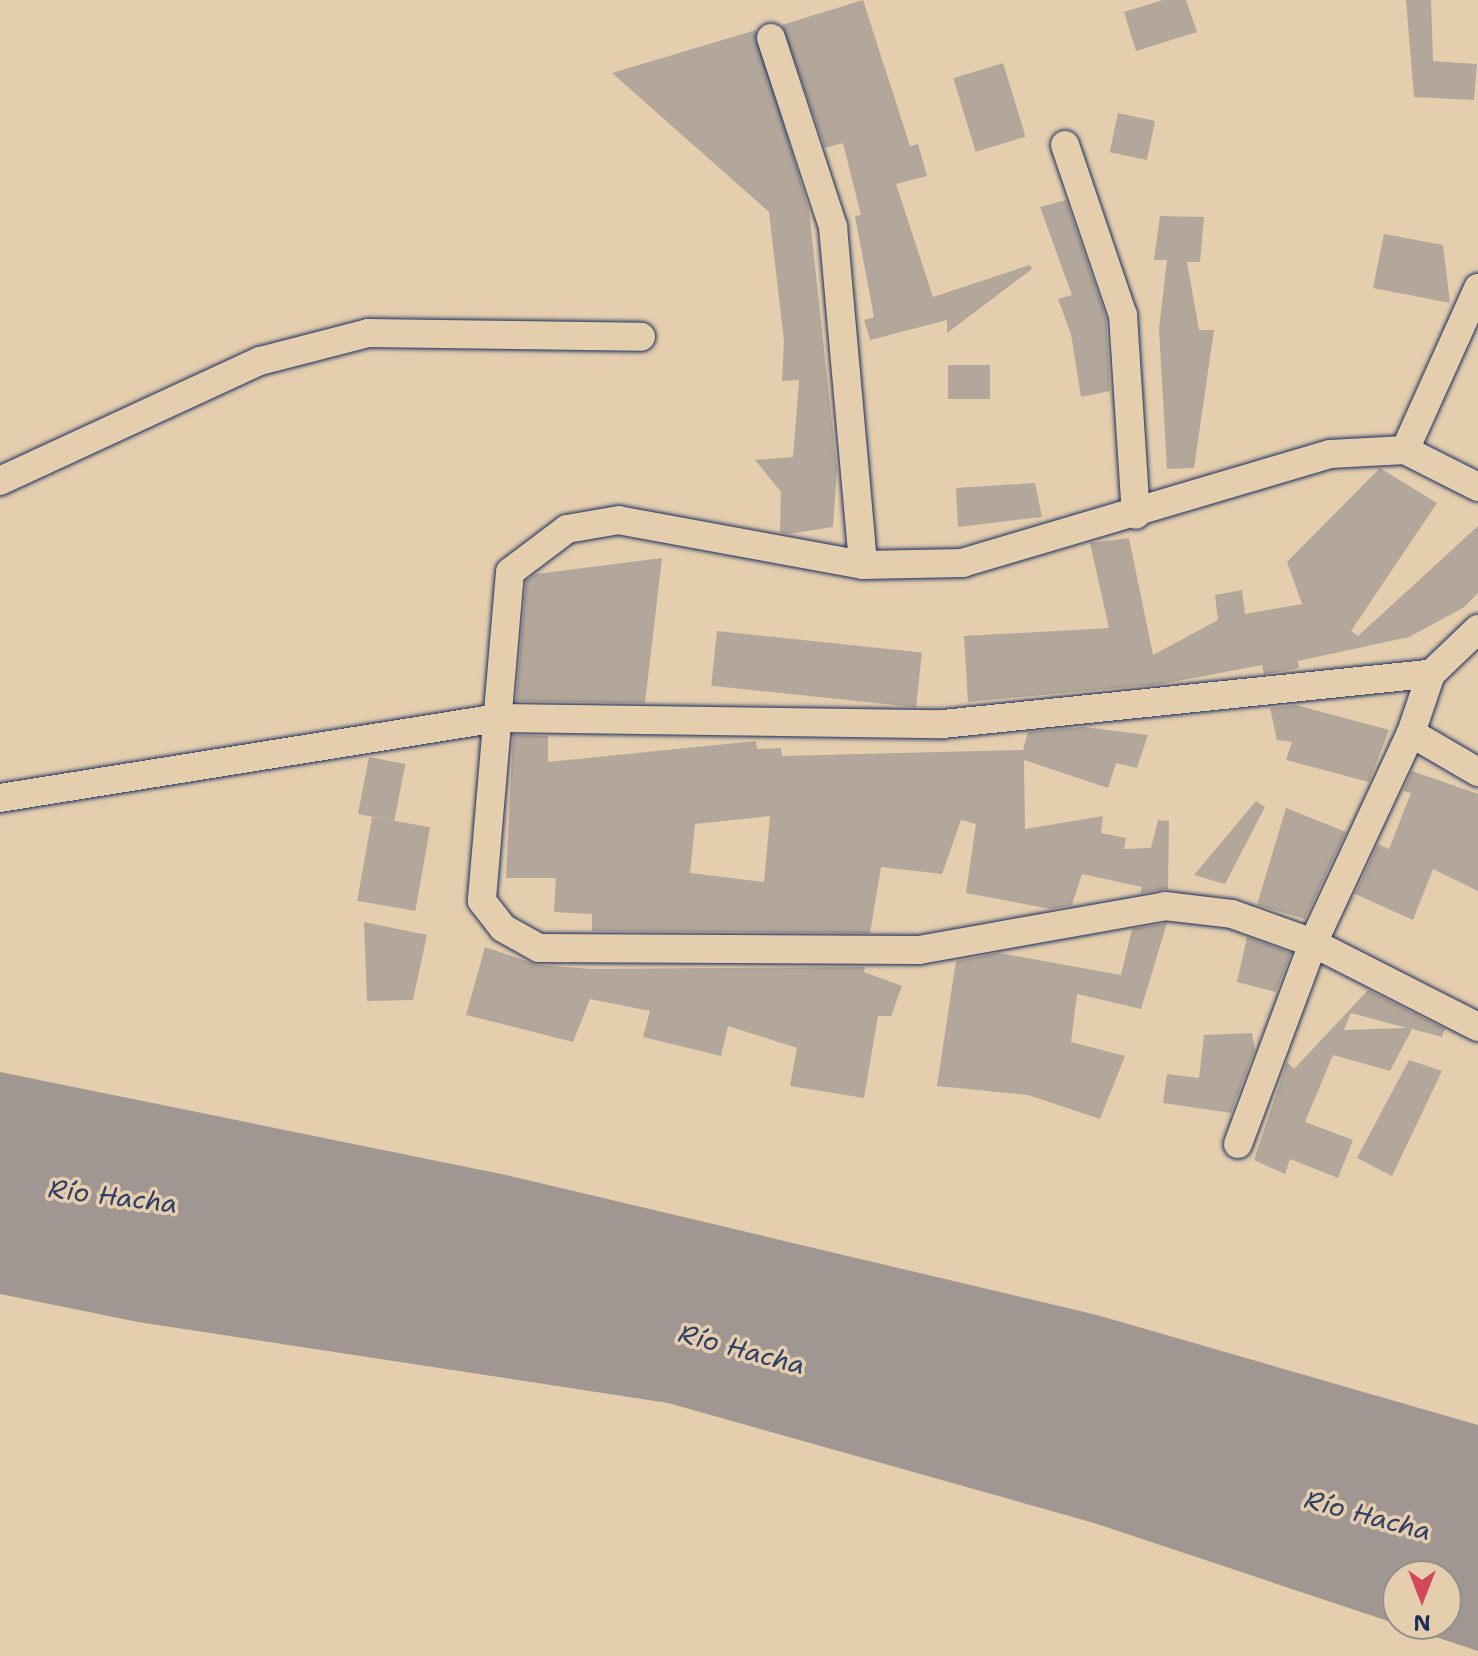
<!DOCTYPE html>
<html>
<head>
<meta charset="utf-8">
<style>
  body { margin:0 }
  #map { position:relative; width:1478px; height:1656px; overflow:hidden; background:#e5ceae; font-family:"Shantell Sans",sans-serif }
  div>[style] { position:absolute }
  .water>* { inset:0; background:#a09793 }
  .building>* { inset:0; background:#b3a69a; transform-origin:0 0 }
  .roads { filter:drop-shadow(0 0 2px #1b2f5e) drop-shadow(0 0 2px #1b2f5e) }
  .street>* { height:28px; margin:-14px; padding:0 14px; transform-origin:14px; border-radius:14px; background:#e5ceae }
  span { translate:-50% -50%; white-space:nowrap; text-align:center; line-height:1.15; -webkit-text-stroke:7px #e5ceae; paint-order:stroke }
  .water-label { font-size:26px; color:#2f3f66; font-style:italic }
  .north { position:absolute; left:1382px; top:1560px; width:80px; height:80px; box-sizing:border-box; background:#e5ceae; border:2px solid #948e8e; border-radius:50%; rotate:180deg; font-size:22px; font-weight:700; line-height:32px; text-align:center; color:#1b2f5e }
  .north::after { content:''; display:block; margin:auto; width:28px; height:36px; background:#d1495b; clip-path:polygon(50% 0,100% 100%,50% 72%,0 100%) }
</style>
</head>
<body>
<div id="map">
  <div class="water">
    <div style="clip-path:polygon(evenodd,0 1072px,506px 1175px,1097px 1315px,1478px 1425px,1478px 1651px,1094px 1523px,668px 1403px,138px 1322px,0 1294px,0 1072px,1398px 1576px,1446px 1576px,1446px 1624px,1398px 1624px,1398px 1576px)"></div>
  </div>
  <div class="building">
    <div style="clip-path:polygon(863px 0,910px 146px,918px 144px,927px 176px,896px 184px,933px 297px,1030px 265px,1032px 269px,947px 333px,947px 320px,870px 340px,864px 320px,874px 317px,855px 216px,861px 215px,843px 143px,825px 148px,782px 25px)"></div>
    <div style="clip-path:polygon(1163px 0,1186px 0,1197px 32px,1136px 51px,1124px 12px)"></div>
    <div style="clip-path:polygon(1406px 0,1431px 0,1433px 61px,1477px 64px,1474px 100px,1414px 97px)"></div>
    <div style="clip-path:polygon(756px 30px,809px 210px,837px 469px,833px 527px,788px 534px,780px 532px,781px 492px,755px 460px,793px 457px,799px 380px,782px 381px,784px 341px,769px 212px,612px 73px)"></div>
    <div style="left:1003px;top:63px;width:77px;height:52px;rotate:73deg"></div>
    <div style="left:1118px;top:113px;width:38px;height:40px;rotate:12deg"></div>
    <div style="clip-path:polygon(1066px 200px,1106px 317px,1110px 391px,1081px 397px,1071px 334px,1058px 299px,1072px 295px,1040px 207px)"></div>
    <div style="clip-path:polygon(1160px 216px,1204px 217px,1200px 262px,1187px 262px,1199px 330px,1214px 330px,1194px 468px,1167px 469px,1159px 329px,1167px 260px,1154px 260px)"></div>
    <div style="clip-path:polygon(1384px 234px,1443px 245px,1450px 303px,1373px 288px)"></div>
    <div style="left:990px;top:365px;width:34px;height:42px;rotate:90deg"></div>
    <div style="clip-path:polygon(1380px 468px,1437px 503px,1351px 631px,1358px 636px,1478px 526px,1478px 593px,1463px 608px,1409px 637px,1298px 661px,1299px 668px,1272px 673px,1264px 674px,1262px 665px,1162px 684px,968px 702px,964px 636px,1109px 628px,1090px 543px,1129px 538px,1153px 655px,1218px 620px,1215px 595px,1242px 590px,1245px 614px,1302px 604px,1287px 562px)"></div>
    <div style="clip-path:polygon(1035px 483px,1042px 517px,958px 527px,956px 488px)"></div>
    <div style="clip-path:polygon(662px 558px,645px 703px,516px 701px,526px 581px,536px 574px)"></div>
    <div style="left:717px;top:631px;width:206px;height:55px;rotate:6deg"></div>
    <div style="clip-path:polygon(1296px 705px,1389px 730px,1369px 782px,1286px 760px,1292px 742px,1277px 740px,1270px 708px)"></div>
    <div style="clip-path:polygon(evenodd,1084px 727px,1148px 735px,1137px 768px,1116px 763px,1108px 788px,1024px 760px,1025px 829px,1103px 816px,1101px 833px,1126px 838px,1124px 849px,1151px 848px,1158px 820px,1169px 821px,1168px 889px,1140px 893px,1142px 887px,1082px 874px,1072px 905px,1051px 909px,966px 893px,976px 824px,961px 820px,942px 874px,881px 867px,870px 933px,592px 931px,592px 914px,554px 912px,556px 878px,506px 878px,513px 735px,548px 736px,548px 762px,756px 741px,757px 749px,781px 748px,782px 756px,1023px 750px,1028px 732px,1084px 727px,770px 816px,764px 882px,690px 873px,695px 824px,770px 816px)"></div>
    <div style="left:369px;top:757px;width:37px;height:58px;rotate:11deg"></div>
    <div style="clip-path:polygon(1412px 771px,1478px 794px,1478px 891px,1433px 869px,1413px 920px,1355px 894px,1378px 844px,1389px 849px,1411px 793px,1403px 791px)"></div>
    <div style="clip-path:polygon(1256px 801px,1265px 807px,1225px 884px,1194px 875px)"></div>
    <div style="clip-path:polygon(1286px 808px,1346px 832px,1305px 919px,1257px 905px)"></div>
    <div style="left:372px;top:817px;width:59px;height:85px;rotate:10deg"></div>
    <div style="clip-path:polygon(364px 922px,427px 935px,413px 1000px,367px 1001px)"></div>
    <div style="clip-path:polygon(1167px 923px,1141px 1009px,1077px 994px,1071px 1042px,1125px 1056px,1100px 1119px,1028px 1095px,937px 1086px,956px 961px,999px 953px,1121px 975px,1132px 929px)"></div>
    <div style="clip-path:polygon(1247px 937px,1291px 953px,1276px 992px,1237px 982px)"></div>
    <div style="clip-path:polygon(485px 947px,538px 965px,591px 969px,865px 967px,864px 972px,902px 986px,891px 1016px,878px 1016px,864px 1098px,790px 1086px,797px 1048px,728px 1026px,721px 1056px,643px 1037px,650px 1011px,590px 999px,573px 1042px,466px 1015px)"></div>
    <div style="clip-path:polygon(evenodd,1368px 990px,1445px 1029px,1442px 1037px,1412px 1029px,1390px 1071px,1333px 1055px,1305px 1122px,1353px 1140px,1338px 1178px,1290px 1159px,1285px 1174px,1254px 1160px,1287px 1062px,1294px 1069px,1368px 990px,1351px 1013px,1407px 1028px,1344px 1030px,1351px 1013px)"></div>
    <div style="clip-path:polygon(1252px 1033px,1255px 1049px,1231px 1113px,1163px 1103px,1167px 1074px,1199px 1078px,1204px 1035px)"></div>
    <div style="clip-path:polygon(1409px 1060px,1442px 1071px,1392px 1176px,1357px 1158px)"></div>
  </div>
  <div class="roads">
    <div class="street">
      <div style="left:771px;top:38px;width:199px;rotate:71.8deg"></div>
      <div style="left:833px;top:227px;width:339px;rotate:84.9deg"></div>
      <div style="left:1065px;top:145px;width:180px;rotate:71.2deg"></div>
      <div style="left:1123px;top:315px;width:200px;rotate:86.3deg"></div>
      <div style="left:1405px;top:450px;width:178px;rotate:-65.7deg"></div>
      <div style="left:0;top:481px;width:286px;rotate:-24.8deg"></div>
      <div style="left:260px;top:361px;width:112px;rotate:-14.5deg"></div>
      <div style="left:368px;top:333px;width:273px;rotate:0.8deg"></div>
      <div style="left:1478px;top:487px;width:82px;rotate:-153.1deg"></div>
      <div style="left:1405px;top:450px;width:75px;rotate:176.9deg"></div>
      <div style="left:1330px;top:454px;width:383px;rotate:163.5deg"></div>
      <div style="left:963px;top:563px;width:100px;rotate:178.9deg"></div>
      <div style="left:863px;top:565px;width:248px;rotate:-169.6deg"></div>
      <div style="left:619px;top:520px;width:53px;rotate:170.2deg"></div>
      <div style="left:567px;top:529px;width:71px;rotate:143deg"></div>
      <div style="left:510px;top:572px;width:330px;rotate:94.9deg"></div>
      <div style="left:482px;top:901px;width:34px;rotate:52deg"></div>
      <div style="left:503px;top:928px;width:41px;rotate:29.1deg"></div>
      <div style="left:539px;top:948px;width:380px;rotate:0.3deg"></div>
      <div style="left:919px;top:950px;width:250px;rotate:-10.1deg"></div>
      <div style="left:1165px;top:906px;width:67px;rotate:6.8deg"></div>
      <div style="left:1232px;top:914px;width:86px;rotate:19.7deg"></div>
      <div style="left:1313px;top:943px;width:185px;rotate:27deg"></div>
      <div style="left:1411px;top:733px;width:78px;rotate:30.2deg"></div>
      <div style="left:0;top:798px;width:504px;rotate:-9.13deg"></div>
      <div style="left:498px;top:718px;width:445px;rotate:0.8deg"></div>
      <div style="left:943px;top:724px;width:491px;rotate:-5.9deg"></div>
      <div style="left:1238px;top:1144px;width:215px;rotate:-69.5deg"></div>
      <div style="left:1313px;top:943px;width:232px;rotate:-65deg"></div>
      <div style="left:1411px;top:733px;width:62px;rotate:-71.3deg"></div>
      <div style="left:1431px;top:674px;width:65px;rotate:-43.8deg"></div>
    </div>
  </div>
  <div class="water-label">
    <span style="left:113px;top:1196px;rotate:7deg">Río Hacha</span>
    <span style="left:742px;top:1349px;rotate:15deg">Río Hacha</span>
    <span style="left:1368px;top:1515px;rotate:15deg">Río Hacha</span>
  </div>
  <div class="north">N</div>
</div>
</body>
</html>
